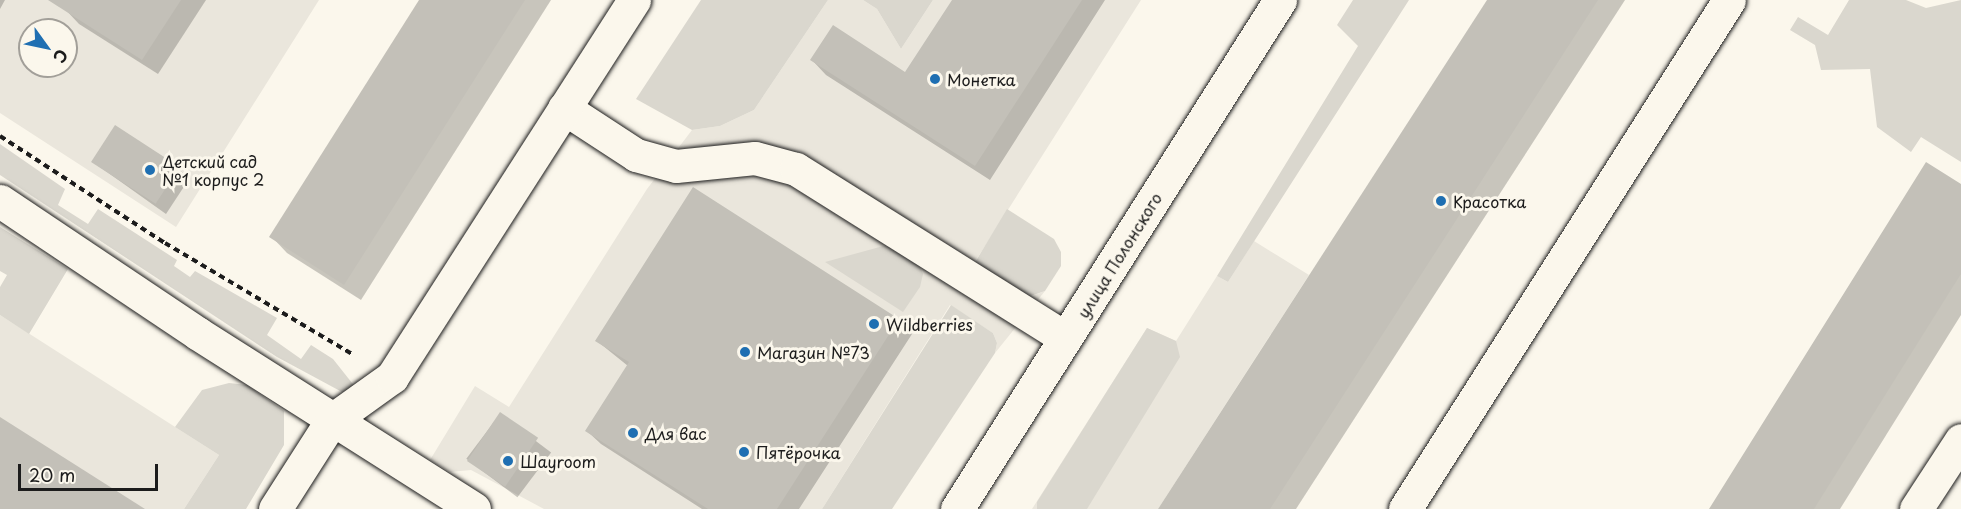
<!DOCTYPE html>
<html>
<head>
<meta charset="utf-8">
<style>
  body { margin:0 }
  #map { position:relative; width:1961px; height:509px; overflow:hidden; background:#fbf7ec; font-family:"Playpen Sans",sans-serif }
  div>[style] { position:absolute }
  .built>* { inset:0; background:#eae6dc }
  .green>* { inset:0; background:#dad7ce }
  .shadow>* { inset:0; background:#0003; transform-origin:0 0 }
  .building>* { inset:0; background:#c3c0b8; transform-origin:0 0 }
  .path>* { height:4px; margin-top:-2px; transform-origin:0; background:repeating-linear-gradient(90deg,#1c1c1c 0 6px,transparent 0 10.5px) }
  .roads { filter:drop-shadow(0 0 2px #1c1c1c) drop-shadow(0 0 2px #1c1c1c) }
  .minor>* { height:33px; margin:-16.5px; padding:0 16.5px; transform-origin:16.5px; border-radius:16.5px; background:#fbf7ec }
  .major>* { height:33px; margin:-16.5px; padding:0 16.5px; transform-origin:16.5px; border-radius:16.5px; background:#fbf7ec }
  .dots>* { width:16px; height:16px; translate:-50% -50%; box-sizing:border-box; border:3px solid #fbf7ec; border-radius:50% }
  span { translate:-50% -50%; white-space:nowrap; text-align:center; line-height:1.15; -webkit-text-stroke:6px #fbf7ec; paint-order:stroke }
  .poi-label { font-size:16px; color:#1c1c1c }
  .left { translate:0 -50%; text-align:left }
  .street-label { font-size:16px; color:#1c1c1c }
  .north { position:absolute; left:18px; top:18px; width:60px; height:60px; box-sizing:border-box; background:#fbf7ec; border:2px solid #a29f99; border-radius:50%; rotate:123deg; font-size:16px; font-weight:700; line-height:24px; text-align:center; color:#1c1c1c }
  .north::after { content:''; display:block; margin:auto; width:21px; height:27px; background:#1f6fb2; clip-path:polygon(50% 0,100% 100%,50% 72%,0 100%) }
  .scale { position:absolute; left:18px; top:464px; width:140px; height:27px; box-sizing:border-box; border:3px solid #1c1c1c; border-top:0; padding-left:8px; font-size:18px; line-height:21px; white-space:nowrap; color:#1c1c1c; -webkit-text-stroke:4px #fbf7ec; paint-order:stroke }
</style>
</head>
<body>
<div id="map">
  <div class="built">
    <div style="clip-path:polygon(evenodd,0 0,319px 0,176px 227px,0 113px,0 0,30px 30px,66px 30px,66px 66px,30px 66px,30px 30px)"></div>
    <div style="clip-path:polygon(828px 0,863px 0,877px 9px,901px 49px,933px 0,1141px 0,971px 268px,1032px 296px,1045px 291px,995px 353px,997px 343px,993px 333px,950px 305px,822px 509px,544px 509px,471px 470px,450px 472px,430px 460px,475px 386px,509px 407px,647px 189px,692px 130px,720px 126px,754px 110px)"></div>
    <div style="clip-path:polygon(1254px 241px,1309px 275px,1158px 509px,1032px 509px,1147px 328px,1176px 341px,1217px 276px,1228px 282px)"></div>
    <div style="clip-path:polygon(0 315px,219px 455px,184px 509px,0 509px)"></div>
  </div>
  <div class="green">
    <div style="clip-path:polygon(701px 0,828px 0,754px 110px,720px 126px,692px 130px,636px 99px)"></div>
    <div style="clip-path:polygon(863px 0,933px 0,901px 49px,877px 9px)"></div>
    <div style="clip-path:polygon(1353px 0,1409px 0,1228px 282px,1217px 276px,1358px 46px,1337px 25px)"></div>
    <div style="clip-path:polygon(1849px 0,1906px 0,1926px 8px,1961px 0,1961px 162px,1921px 137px,1911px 152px,1877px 127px,1870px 69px,1821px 70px,1815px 45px,1790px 30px,1798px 17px,1828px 35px)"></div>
    <div style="clip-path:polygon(0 144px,65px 189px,58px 205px,88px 224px,98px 209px,177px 260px,174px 266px,190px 277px,195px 271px,277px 318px,267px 335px,301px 359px,311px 345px,333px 359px,356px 388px,342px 392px,277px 357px,0 175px)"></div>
    <div style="clip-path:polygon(1007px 209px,1054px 239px,1061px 252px,1061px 266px,1045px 291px,1022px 299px,971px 269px)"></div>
    <div style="clip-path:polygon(0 227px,68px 269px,29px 334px,0 315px,0 287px,7px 275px,0 271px)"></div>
    <div style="clip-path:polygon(887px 245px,919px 265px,923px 274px,920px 287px,903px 312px,825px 262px)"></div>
    <div style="clip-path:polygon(951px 305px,993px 333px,997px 343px,995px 353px,892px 509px,822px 509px)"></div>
    <div style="clip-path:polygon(1147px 328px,1176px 341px,1180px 357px,1087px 509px,1037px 509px,1037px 502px)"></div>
    <div style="clip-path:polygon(229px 383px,247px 385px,284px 411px,284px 445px,246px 509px,184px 509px,219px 455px,175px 427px,202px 390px)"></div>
  </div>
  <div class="shadow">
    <div style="clip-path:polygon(0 0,5px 0,0 9px)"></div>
    <div style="clip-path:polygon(69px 0,206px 0,158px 74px,79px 24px,64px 8px)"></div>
    <div style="clip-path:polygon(421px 0,551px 0,361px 300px,287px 253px,271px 236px)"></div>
    <div style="clip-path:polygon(954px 0,1105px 0,990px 180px,826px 75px,812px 60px,906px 74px)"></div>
    <div style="clip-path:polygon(1489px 0,1625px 0,1296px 509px,1160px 509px)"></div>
    <div style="clip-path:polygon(93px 162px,178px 168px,189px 179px,166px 214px)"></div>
    <div style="clip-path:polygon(1961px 186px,1961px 315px,1840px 509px,1711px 509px)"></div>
    <div style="clip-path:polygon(898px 320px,912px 334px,799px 509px,702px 509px,601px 444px,587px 431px,628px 366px,597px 341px)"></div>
    <div style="left:500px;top:414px;width:64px;height:56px;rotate:37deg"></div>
  </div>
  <div class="building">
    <div style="clip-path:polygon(48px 0,181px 0,142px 60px)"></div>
    <div style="clip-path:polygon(419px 0,525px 0,344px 285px,269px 237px)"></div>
    <div style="clip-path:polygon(952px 0,1082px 0,975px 166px,810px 60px,833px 25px,905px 72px)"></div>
    <div style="clip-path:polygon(1487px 0,1598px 0,1270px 509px,1158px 509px)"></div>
    <div style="left:115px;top:125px;width:77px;height:44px;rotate:33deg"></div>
    <div style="clip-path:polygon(1926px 162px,1961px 184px,1961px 274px,1954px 285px,1814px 509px,1709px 509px)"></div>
    <div style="clip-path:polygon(693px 187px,899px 319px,777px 509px,708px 509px,585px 431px,629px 362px,595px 341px)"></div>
    <div style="left:500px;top:412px;width:46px;height:59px;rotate:34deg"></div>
    <div style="clip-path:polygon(0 417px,145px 509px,0 509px)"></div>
  </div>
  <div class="path">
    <div style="left:0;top:136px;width:197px;rotate:33deg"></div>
    <div style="left:165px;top:243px;width:220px;rotate:30.7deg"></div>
  </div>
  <div class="roads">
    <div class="minor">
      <div style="left:564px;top:108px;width:86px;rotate:33.1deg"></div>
      <div style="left:636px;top:155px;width:41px;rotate:15.4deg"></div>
      <div style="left:676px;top:166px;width:79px;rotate:-5.8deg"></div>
      <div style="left:755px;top:158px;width:42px;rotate:15deg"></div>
      <div style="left:796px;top:169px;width:318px;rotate:32.1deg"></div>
      <div style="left:0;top:201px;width:237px;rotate:33.8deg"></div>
      <div style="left:197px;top:333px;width:328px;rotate:32.4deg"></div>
      <div style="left:275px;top:509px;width:106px;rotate:-57.4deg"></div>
      <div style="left:332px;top:420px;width:74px;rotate:-35.6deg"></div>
      <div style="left:392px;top:377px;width:448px;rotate:-57.3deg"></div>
      <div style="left:1405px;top:509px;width:603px;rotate:-57.52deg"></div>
      <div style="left:1916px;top:509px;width:82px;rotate:-56.9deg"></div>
    </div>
    <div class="major">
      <div style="left:957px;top:509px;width:603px;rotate:-57.6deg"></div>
    </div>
  </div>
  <div class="dots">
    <div style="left:935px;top:79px;background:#1f6fb2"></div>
    <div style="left:150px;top:170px;background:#1f6fb2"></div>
    <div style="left:1441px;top:201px;background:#1f6fb2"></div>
    <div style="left:874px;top:324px;background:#1f6fb2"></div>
    <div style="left:745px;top:352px;background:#1f6fb2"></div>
    <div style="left:633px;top:433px;background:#1f6fb2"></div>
    <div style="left:744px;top:452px;background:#1f6fb2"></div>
    <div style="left:508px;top:461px;background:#1f6fb2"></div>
  </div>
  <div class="poi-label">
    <span class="left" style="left:947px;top:79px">Монетка</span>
    <span class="left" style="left:162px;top:170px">Детский сад<br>№1 корпус 2</span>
    <span class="left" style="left:1453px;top:201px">Красотка</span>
    <span class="left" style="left:886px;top:324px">Wildberries</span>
    <span class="left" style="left:757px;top:352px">Магазин №73</span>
    <span class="left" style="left:645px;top:433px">Для вас</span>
    <span class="left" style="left:756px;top:452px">Пятёрочка</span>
    <span class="left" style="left:520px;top:461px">Шауroom</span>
  </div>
  <div class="street-label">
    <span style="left:1119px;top:255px;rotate:-58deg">улица Полонского</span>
  </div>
  <div class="north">С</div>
  <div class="scale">20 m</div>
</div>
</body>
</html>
